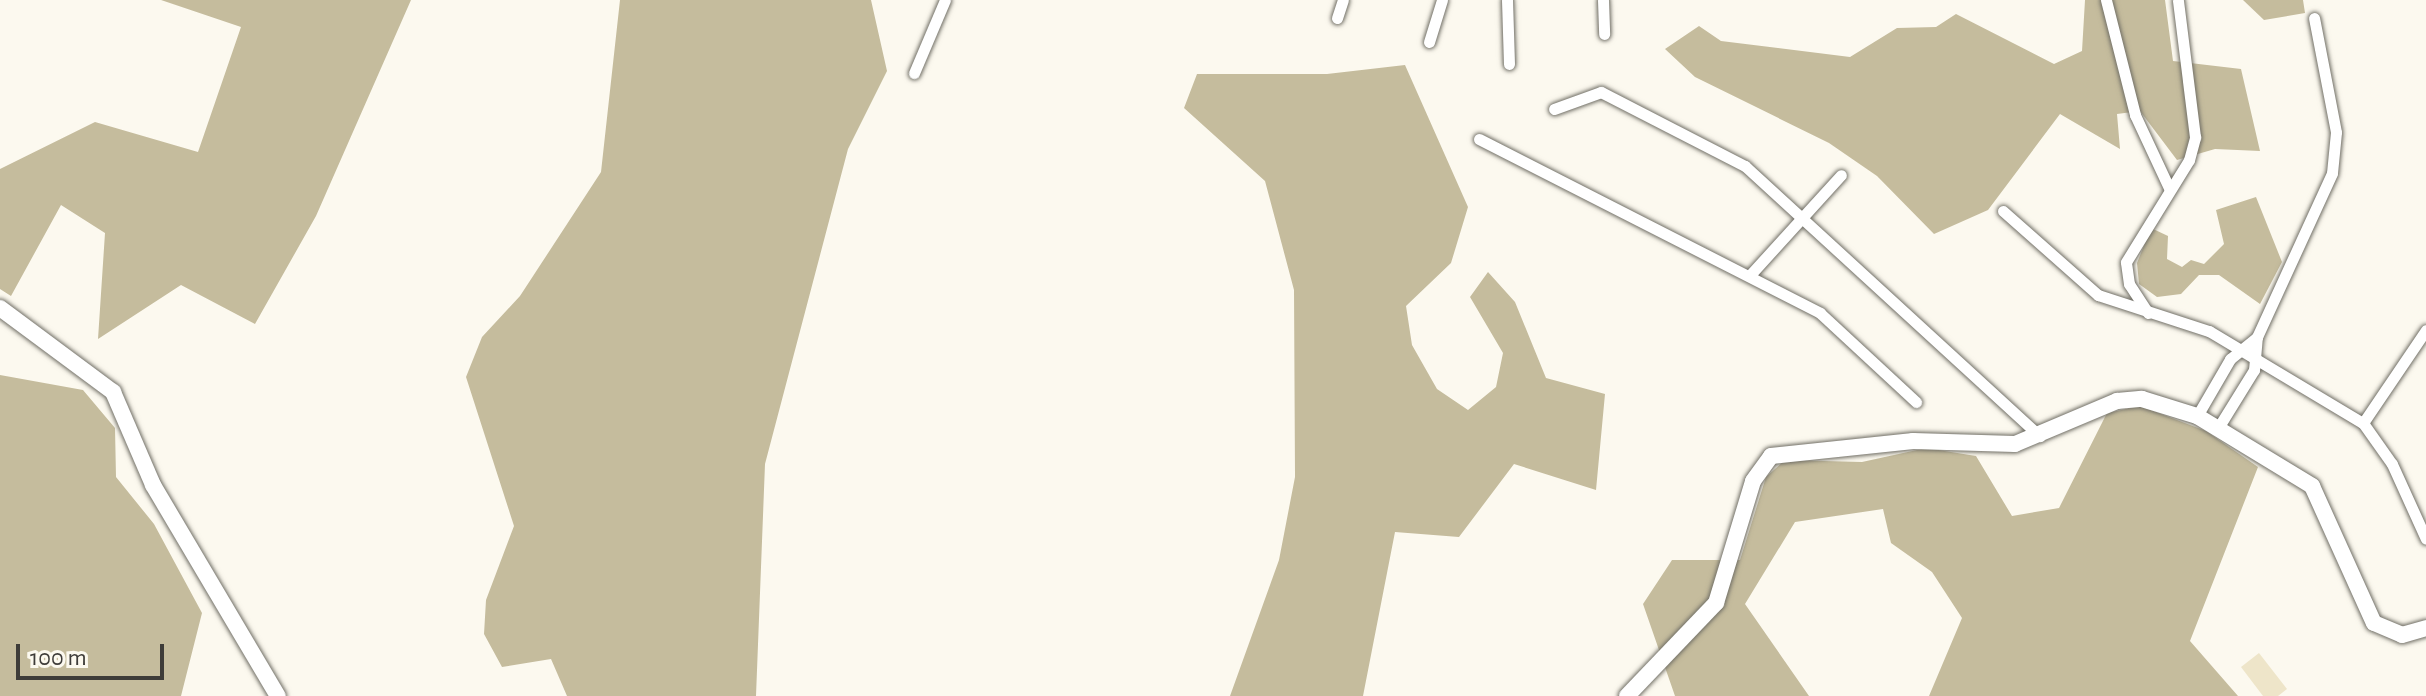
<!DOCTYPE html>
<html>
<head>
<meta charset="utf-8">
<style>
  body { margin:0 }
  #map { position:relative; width:2426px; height:696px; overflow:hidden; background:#fcf9ef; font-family:"Alegreya Sans",sans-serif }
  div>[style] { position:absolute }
  .green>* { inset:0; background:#eee5c9 }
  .forest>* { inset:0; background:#c5bc9d }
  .roads { filter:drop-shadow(0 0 2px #716f66) drop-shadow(0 0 2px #716f66) }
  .street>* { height:11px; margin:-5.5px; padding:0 5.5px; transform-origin:5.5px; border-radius:5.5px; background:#fff }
  .secondary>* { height:16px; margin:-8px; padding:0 8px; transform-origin:8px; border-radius:8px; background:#fff }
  span { translate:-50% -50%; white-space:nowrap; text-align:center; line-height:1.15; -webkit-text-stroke:8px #fcf9ef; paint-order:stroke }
  .scale { position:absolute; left:16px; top:644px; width:148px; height:36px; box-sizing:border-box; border:4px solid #3e3c39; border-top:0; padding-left:10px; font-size:24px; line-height:28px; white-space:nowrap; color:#3e3c39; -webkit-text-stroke:6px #fcf9ef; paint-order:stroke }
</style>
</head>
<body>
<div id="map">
  <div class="green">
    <div style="clip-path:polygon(2259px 653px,2287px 689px,2278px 696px,2263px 696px,2241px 667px)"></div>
  </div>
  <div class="forest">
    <div style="clip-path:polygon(161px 0,411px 0,316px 216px,255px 324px,181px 285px,98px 339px,105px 233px,61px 205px,11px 296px,0 289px,0 169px,95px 122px,198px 152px,241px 27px)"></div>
    <div style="clip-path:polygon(620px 0,871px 0,887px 71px,848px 149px,765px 464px,756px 696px,567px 696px,551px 659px,502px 667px,484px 634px,486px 600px,514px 526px,466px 377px,482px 337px,520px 296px,601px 172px)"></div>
    <div style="clip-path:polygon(2085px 0,2165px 0,2173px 61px,2241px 69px,2260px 151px,2215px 149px,2177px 160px,2140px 111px,2117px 114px,2120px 149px,2060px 114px,1988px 210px,1934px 234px,1877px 176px,1829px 143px,1695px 77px,1665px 49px,1699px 26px,1721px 41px,1850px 57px,1897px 28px,1936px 27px,1956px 14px,2054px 64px,2082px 51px)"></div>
    <div style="clip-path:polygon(2243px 0,2303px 0,2305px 13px,2264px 20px)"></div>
    <div style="clip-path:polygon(1405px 65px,1468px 207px,1451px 263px,1406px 306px,1412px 345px,1437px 389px,1468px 410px,1496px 387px,1503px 353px,1470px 297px,1488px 272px,1515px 302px,1546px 378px,1605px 394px,1596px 490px,1514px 464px,1459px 537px,1395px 532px,1363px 696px,1230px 696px,1279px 560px,1295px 477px,1294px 290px,1265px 181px,1184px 108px,1197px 74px,1327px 74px)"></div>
    <div style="clip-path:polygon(2256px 197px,2282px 262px,2260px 304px,2219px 275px,2199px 275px,2181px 294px,2157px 297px,2139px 284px,2137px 263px,2151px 228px,2168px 236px,2167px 259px,2182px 267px,2191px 260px,2204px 264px,2224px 244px,2216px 210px)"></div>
    <div style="clip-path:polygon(0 375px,83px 390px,115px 428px,116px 477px,154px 524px,202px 613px,181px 696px,0 696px)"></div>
    <div style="clip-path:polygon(2140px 406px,2206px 431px,2258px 467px,2190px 641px,2238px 696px,1929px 696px,1962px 618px,1932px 572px,1891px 543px,1883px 509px,1795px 522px,1745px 604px,1809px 696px,1675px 696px,1643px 604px,1672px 560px,1740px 560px,1766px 477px,1785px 460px,1862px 462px,1926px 448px,1976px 456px,2012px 516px,2059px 508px,2107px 413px)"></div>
  </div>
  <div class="roads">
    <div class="street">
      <div style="left:1507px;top:0;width:64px;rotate:88.2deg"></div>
      <div style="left:1603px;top:0;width:34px;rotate:88deg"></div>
      <div style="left:2106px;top:0;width:119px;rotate:75.8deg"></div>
      <div style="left:2135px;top:115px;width:81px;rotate:65deg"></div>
      <div style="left:1337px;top:18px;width:19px;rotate:-72deg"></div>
      <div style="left:1429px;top:42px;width:44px;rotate:-72.8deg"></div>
      <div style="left:914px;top:73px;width:79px;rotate:-67deg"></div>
      <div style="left:1554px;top:109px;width:50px;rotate:-19.9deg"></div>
      <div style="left:1601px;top:92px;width:162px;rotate:27.2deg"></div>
      <div style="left:1745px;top:166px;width:400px;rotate:42.5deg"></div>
      <div style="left:1479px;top:139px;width:383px;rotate:27deg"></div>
      <div style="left:1820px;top:313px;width:131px;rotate:42.8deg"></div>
      <div style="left:2003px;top:211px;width:127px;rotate:41.5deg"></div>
      <div style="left:2098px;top:295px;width:117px;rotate:18deg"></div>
      <div style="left:2209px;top:331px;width:179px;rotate:30.9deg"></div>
      <div style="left:2363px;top:423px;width:50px;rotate:54.7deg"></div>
      <div style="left:2392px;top:464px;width:82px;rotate:65.6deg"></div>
      <div style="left:1750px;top:275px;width:135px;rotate:-47.7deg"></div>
      <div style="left:2148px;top:313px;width:35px;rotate:-123deg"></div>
      <div style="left:2129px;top:284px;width:22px;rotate:-98deg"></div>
      <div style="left:2126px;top:262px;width:120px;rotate:-58.3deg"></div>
      <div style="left:2189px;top:160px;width:24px;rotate:-75deg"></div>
      <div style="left:2195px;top:137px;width:138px;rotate:-97.1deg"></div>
      <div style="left:2197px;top:416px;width:66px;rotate:-59.9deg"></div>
      <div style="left:2230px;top:359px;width:35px;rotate:-39deg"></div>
      <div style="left:2363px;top:423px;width:112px;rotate:-55.9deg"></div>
      <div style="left:2218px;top:428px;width:68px;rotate:-58.2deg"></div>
      <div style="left:2254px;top:370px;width:33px;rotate:-85deg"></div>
      <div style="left:2257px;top:337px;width:180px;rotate:-65.4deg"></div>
      <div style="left:2332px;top:173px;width:41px;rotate:-84.4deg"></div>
      <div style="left:2336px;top:132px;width:116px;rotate:-100.9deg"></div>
    </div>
    <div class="secondary">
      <div style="left:0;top:308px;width:141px;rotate:36.6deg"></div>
      <div style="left:113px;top:392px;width:101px;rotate:66.7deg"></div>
      <div style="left:153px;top:485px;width:245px;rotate:59.4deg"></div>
      <div style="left:1627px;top:696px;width:129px;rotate:-46.3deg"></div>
      <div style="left:1716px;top:603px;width:127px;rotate:-73.1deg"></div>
      <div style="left:1753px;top:481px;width:31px;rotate:-54deg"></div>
      <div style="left:1771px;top:456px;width:143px;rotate:-6deg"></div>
      <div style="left:1913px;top:441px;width:102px;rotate:1.7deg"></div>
      <div style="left:2015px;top:444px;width:111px;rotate:-22.9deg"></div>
      <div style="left:2117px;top:401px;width:25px;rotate:-5deg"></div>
      <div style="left:2142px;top:399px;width:58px;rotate:17.2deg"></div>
      <div style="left:2197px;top:416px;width:135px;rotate:31.3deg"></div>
      <div style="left:2312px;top:486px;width:150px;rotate:65.7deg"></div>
      <div style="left:2374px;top:623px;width:30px;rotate:23deg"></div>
      <div style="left:2402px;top:635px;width:25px;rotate:-16deg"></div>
    </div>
  </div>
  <div class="scale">100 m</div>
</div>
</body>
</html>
